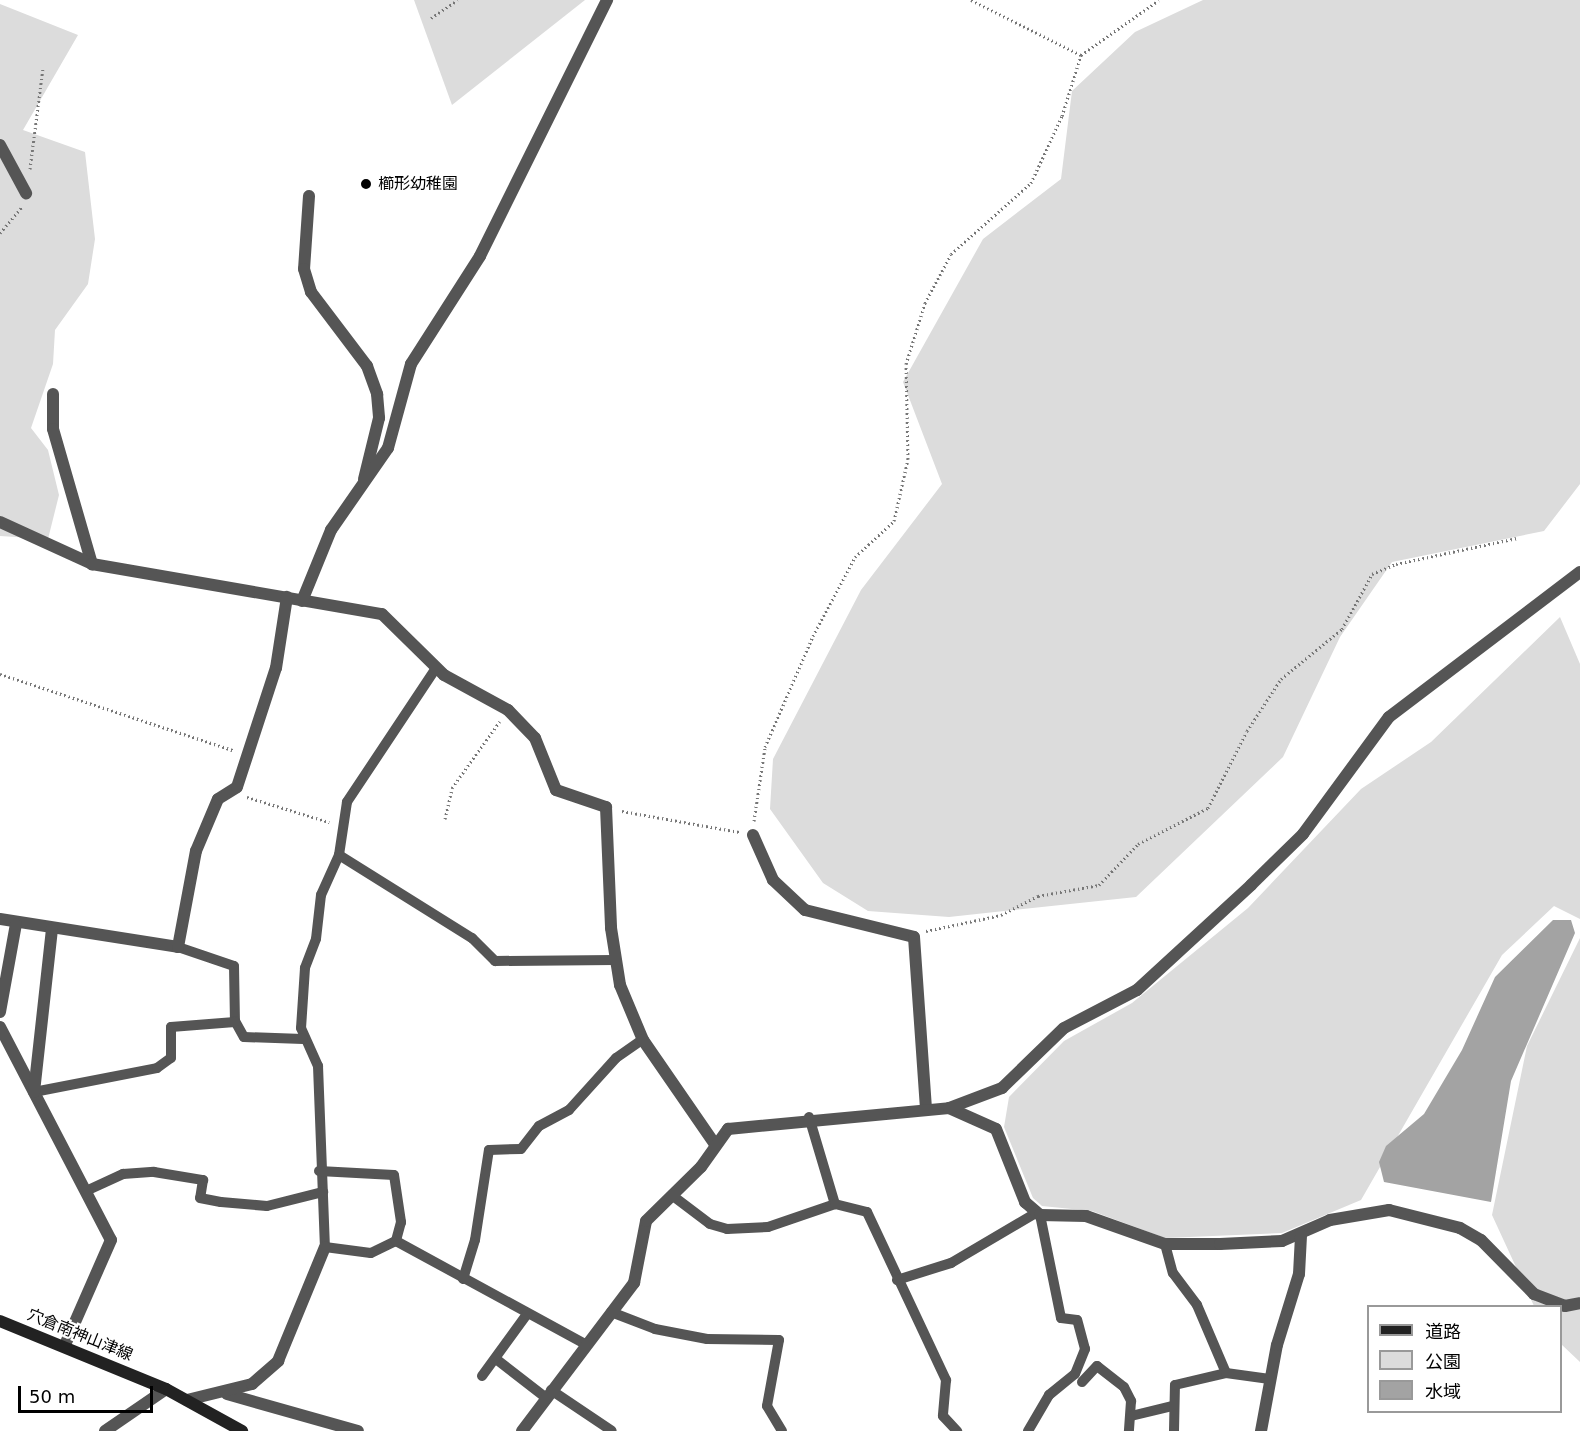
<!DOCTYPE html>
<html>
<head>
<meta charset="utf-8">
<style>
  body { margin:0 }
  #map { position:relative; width:1580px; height:1431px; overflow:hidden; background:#fff; font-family:"DejaVu Sans","Noto Sans JP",sans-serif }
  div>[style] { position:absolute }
  .green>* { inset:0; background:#dcdcdc }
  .water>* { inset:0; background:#a3a3a3 }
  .path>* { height:3px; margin-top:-1.5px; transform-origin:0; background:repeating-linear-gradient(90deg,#777 0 1.5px,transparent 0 4.5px) }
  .service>* { height:10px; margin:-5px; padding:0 5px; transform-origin:5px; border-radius:5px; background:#555 }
  .minor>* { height:12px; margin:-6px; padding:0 6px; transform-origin:6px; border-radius:6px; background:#555 }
  .secondary>* { height:12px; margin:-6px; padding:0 6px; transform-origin:6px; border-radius:6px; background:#222 }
  .dots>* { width:16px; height:16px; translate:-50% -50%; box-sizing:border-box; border:3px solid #fff; border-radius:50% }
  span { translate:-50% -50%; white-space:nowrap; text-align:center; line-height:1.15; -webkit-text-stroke:4.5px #fff; paint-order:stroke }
  .poi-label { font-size:16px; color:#000 }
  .left { translate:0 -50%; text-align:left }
  .street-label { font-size:16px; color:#000 }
  .legend { position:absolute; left:1367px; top:1305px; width:195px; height:108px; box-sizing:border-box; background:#fff; border:2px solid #999; margin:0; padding:8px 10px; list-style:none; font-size:18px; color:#000 }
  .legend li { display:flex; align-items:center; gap:12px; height:30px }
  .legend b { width:30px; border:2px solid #999 }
  .scale { position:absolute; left:18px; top:1386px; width:135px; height:27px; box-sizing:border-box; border:3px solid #000; border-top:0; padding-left:8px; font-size:18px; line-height:21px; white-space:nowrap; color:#000; -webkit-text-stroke:4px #fff; paint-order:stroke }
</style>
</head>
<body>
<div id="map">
  <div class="green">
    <div style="clip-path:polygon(414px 0,585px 0,452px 105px)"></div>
    <div style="clip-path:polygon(1203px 0,1580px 0,1580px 484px,1544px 531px,1392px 562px,1340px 637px,1283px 757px,1136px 897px,949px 917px,868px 911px,823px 883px,770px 809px,773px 759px,861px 590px,942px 484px,903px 382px,983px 239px,1061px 179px,1072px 91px,1135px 32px)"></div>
    <div style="clip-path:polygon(0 4px,78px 35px,23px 130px,85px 152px,95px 239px,88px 284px,55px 330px,53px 364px,31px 428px,48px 450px,59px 495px,48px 539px,0 536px)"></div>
    <div style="clip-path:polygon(1560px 617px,1580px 664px,1580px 919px,1554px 906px,1502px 955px,1361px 1200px,1282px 1233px,1165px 1238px,1092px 1211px,1042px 1206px,1033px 1198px,1004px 1127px,1009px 1097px,1064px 1041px,1132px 1003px,1248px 908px,1361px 789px,1431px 742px)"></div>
    <div style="clip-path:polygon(1580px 938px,1580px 1362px,1561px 1344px,1560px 1306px,1534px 1306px,1492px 1215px,1527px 1046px)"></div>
  </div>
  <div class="water">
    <div style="clip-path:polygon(1553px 920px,1571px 920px,1575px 933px,1511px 1081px,1491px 1202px,1384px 1182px,1379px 1162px,1386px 1146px,1424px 1114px,1462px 1050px,1495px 977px)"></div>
  </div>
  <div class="path">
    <div style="left:971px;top:0;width:123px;rotate:26.6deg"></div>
    <div style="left:431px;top:18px;width:32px;rotate:-34deg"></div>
    <div style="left:30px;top:169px;width:102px;rotate:-82.7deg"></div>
    <div style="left:0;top:233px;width:34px;rotate:-50deg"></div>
    <div style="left:0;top:674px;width:247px;rotate:18.1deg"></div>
    <div style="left:247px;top:797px;width:86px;rotate:17deg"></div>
    <div style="left:622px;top:811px;width:119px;rotate:10.2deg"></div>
    <div style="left:445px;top:819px;width:32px;rotate:-77deg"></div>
    <div style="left:452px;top:788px;width:82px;rotate:-54.4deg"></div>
    <div style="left:754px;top:821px;width:75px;rotate:-81.5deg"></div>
    <div style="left:765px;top:747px;width:121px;rotate:-66.6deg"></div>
    <div style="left:813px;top:636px;width:89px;rotate:-62deg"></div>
    <div style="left:855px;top:557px;width:53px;rotate:-42.7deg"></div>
    <div style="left:894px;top:521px;width:64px;rotate:-77.3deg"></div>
    <div style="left:908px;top:459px;width:95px;rotate:-91.2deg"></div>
    <div style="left:906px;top:364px;width:64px;rotate:-72.7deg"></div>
    <div style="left:925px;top:303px;width:55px;rotate:-62deg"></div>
    <div style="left:951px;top:254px;width:107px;rotate:-41.6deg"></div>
    <div style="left:1031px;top:183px;width:74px;rotate:-65.2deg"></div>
    <div style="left:1062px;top:116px;width:64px;rotate:-72.7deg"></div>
    <div style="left:1081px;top:55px;width:95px;rotate:-35.2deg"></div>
    <div style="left:926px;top:931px;width:77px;rotate:-12deg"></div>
    <div style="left:1001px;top:915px;width:42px;rotate:-27.2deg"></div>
    <div style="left:1038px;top:896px;width:62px;rotate:-10.2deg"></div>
    <div style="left:1099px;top:885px;width:57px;rotate:-46.4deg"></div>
    <div style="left:1138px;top:844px;width:79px;rotate:-27.2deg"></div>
    <div style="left:1208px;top:808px;width:86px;rotate:-63.1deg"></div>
    <div style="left:1247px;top:731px;width:62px;rotate:-56.8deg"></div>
    <div style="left:1281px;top:679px;width:79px;rotate:-39.3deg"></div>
    <div style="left:1342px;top:629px;width:63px;rotate:-61.4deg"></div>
    <div style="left:1372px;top:574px;width:26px;rotate:-23deg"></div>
    <div style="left:1396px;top:564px;width:124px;rotate:-12.1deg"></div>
  </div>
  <div class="service">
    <div style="left:436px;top:668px;width:161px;rotate:123.6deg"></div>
    <div style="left:347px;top:802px;width:54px;rotate:98.6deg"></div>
    <div style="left:339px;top:855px;width:44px;rotate:114.2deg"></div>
    <div style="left:321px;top:895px;width:44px;rotate:96.5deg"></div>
    <div style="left:316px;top:939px;width:31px;rotate:111deg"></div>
    <div style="left:305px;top:968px;width:60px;rotate:93.8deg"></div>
    <div style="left:301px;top:1028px;width:42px;rotate:65.9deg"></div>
    <div style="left:318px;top:1066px;width:181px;rotate:87.8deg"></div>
    <div style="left:325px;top:1247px;width:46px;rotate:7.4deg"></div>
    <div style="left:371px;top:1253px;width:28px;rotate:-26deg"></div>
    <div style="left:396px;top:1241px;width:213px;rotate:28.6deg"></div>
    <div style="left:339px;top:855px;width:157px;rotate:32deg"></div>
    <div style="left:472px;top:938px;width:33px;rotate:45deg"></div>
    <div style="left:495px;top:961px;width:119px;rotate:-0.5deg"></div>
    <div style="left:178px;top:947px;width:59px;rotate:18.7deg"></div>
    <div style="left:234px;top:966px;width:55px;rotate:89deg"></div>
    <div style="left:235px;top:1021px;width:18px;rotate:61deg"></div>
    <div style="left:244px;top:1037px;width:59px;rotate:1.9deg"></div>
    <div style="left:34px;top:1092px;width:125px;rotate:-11deg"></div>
    <div style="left:157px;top:1068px;width:17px;rotate:-36deg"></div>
    <div style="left:171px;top:1058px;width:31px;rotate:-90deg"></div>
    <div style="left:171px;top:1027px;width:64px;rotate:-4.5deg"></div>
    <div style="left:809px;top:1117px;width:91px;rotate:73.4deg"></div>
    <div style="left:319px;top:1171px;width:75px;rotate:3.1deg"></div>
    <div style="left:394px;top:1175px;width:48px;rotate:81.5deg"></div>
    <div style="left:401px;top:1222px;width:20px;rotate:105deg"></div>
    <div style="left:86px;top:1191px;width:41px;rotate:-24.7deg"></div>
    <div style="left:123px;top:1174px;width:31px;rotate:-4deg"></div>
    <div style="left:154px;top:1172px;width:50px;rotate:9.3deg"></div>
    <div style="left:203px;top:1180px;width:18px;rotate:99deg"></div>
    <div style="left:200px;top:1198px;width:21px;rotate:11deg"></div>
    <div style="left:221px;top:1202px;width:46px;rotate:5deg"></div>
    <div style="left:267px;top:1206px;width:58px;rotate:-14deg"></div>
    <div style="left:673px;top:1196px;width:46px;rotate:37.1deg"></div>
    <div style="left:710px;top:1224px;width:18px;rotate:16deg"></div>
    <div style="left:727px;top:1229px;width:41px;rotate:-2.8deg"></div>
    <div style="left:768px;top:1227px;width:71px;rotate:-18.9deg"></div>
    <div style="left:835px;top:1204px;width:33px;rotate:14deg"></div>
    <div style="left:867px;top:1212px;width:186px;rotate:64.8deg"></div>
    <div style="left:946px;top:1380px;width:36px;rotate:95deg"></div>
    <div style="left:943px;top:1416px;width:21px;rotate:47deg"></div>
    <div style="left:1165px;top:1244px;width:30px;rotate:75deg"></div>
    <div style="left:1173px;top:1273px;width:40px;rotate:53deg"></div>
    <div style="left:1197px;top:1305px;width:74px;rotate:66.9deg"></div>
    <div style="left:463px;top:1279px;width:41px;rotate:-72.9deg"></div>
    <div style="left:475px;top:1240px;width:91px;rotate:-81.2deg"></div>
    <div style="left:489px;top:1150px;width:32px;rotate:-2deg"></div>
    <div style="left:521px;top:1149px;width:29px;rotate:-52deg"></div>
    <div style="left:539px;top:1126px;width:34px;rotate:-28deg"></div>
    <div style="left:569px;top:1110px;width:70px;rotate:-47.9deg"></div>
    <div style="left:616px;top:1058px;width:33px;rotate:-35deg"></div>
    <div style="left:897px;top:1280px;width:57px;rotate:-17.5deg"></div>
    <div style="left:951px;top:1263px;width:99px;rotate:-30.5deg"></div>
    <div style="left:611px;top:1312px;width:47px;rotate:21.1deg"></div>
    <div style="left:655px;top:1329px;width:53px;rotate:10.9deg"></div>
    <div style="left:707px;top:1339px;width:72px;rotate:0.8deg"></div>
    <div style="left:779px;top:1340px;width:67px;rotate:100.3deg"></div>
    <div style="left:767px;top:1406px;width:29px;rotate:59deg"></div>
    <div style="left:496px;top:1359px;width:62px;rotate:37.8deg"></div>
    <div style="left:482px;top:1376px;width:77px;rotate:-54deg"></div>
    <div style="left:1082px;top:1382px;width:22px;rotate:-47deg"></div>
    <div style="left:1097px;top:1366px;width:34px;rotate:38deg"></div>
    <div style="left:1124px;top:1387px;width:16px;rotate:63deg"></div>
    <div style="left:1131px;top:1401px;width:30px;rotate:94deg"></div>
    <div style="left:551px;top:1390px;width:73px;rotate:33.9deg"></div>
    <div style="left:1131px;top:1416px;width:42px;rotate:-13.7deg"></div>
    <div style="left:1028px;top:1431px;width:42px;rotate:-59.7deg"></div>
    <div style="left:1049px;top:1395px;width:33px;rotate:-39deg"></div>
    <div style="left:1075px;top:1374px;width:27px;rotate:-68deg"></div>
    <div style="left:1085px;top:1349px;width:30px;rotate:-105deg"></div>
    <div style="left:1077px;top:1320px;width:16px;rotate:-173deg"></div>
    <div style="left:1061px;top:1318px;width:105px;rotate:-101.5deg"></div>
    <div style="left:1174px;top:1431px;width:46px;rotate:-88.8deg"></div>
    <div style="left:1175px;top:1385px;width:52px;rotate:-13.2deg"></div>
    <div style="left:1226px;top:1373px;width:44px;rotate:7.8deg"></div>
  </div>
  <div class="minor">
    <div style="left:0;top:145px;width:55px;rotate:61.6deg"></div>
    <div style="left:309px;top:196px;width:73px;rotate:93.9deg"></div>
    <div style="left:304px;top:269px;width:24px;rotate:73deg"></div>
    <div style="left:311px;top:292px;width:93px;rotate:52.9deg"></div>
    <div style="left:367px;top:366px;width:30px;rotate:70deg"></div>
    <div style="left:377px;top:394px;width:24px;rotate:85deg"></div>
    <div style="left:379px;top:418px;width:63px;rotate:103.8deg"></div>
    <div style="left:53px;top:394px;width:35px;rotate:90deg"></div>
    <div style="left:53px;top:429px;width:141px;rotate:73.9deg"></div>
    <div style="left:0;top:522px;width:101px;rotate:24.5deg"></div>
    <div style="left:92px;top:564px;width:294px;rotate:9.8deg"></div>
    <div style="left:382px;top:614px;width:87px;rotate:44.5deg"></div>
    <div style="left:444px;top:675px;width:73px;rotate:28.7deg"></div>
    <div style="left:508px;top:710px;width:39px;rotate:46deg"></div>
    <div style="left:535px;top:738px;width:56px;rotate:68deg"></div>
    <div style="left:556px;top:790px;width:53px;rotate:18.8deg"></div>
    <div style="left:606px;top:807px;width:121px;rotate:87.6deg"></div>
    <div style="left:611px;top:928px;width:58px;rotate:81deg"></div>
    <div style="left:620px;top:985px;width:60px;rotate:67.3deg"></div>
    <div style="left:643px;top:1040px;width:125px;rotate:55.4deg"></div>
    <div style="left:302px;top:601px;width:77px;rotate:-67.8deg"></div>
    <div style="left:331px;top:530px;width:100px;rotate:-55.2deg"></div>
    <div style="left:388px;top:448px;width:87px;rotate:-74.7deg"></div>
    <div style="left:411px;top:364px;width:128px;rotate:-57.4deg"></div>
    <div style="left:480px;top:256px;width:286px;rotate:-63.6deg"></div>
    <div style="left:753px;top:835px;width:49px;rotate:66deg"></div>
    <div style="left:773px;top:880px;width:44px;rotate:43.2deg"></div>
    <div style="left:805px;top:910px;width:112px;rotate:13.9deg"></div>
    <div style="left:914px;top:937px;width:173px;rotate:86deg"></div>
    <div style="left:0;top:919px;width:180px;rotate:8.9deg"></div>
    <div style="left:178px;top:947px;width:98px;rotate:-79.4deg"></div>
    <div style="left:196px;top:851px;width:56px;rotate:-67.1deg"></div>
    <div style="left:218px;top:799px;width:22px;rotate:-32deg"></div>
    <div style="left:237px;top:787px;width:125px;rotate:-71.9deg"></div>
    <div style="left:276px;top:668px;width:72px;rotate:-81.2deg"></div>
    <div style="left:0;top:1012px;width:89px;rotate:-79.7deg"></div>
    <div style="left:0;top:1027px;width:240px;rotate:62.5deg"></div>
    <div style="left:111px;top:1240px;width:115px;rotate:113.7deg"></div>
    <div style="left:34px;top:1092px;width:163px;rotate:-83.7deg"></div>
    <div style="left:949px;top:1108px;width:51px;rotate:24.1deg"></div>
    <div style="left:996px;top:1129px;width:79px;rotate:68.3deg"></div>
    <div style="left:1025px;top:1202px;width:20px;rotate:41deg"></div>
    <div style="left:1040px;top:1215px;width:46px;rotate:1.2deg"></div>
    <div style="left:1086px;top:1216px;width:84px;rotate:19.5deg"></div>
    <div style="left:1165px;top:1244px;width:55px"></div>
    <div style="left:1220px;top:1244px;width:62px;rotate:-2.8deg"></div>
    <div style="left:1282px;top:1241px;width:52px;rotate:-23.6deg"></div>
    <div style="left:1330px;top:1220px;width:60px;rotate:-9.6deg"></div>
    <div style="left:1389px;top:1210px;width:73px;rotate:14.2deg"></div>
    <div style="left:1460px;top:1228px;width:24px;rotate:30deg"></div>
    <div style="left:1481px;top:1240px;width:76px;rotate:45.5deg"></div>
    <div style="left:1534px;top:1294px;width:33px;rotate:21deg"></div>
    <div style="left:1565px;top:1306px;width:15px;rotate:-11deg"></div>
    <div style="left:227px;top:1394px;width:136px;rotate:15.8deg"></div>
    <div style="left:187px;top:1400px;width:67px;rotate:-13.8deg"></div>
    <div style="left:252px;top:1384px;width:35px;rotate:-41deg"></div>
    <div style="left:278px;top:1361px;width:123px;rotate:-67.6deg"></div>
    <div style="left:105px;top:1431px;width:74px;rotate:-34.5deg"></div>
    <div style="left:522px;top:1431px;width:186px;rotate:-52.9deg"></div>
    <div style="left:634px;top:1283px;width:63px;rotate:-79deg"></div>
    <div style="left:646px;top:1221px;width:77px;rotate:-44.5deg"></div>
    <div style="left:701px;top:1167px;width:47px;rotate:-54.6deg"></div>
    <div style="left:728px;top:1129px;width:222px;rotate:-5.4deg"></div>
    <div style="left:949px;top:1108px;width:57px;rotate:-20.7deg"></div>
    <div style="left:1002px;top:1088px;width:86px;rotate:-44.1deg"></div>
    <div style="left:1064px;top:1028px;width:82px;rotate:-27.5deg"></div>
    <div style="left:1137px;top:990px;width:155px;rotate:-42.6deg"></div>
    <div style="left:1251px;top:885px;width:73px;rotate:-44.4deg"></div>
    <div style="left:1303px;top:834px;width:145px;rotate:-53.7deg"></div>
    <div style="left:1389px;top:717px;width:240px;rotate:-37.2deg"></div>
    <div style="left:1261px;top:1431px;width:87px;rotate:-79.5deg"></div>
    <div style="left:1277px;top:1345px;width:74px;rotate:-72.8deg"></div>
    <div style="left:1299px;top:1274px;width:39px;rotate:-87deg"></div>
  </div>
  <div class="secondary">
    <div style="left:0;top:1321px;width:179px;rotate:22.3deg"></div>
    <div style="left:166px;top:1389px;width:87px;rotate:28.9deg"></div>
  </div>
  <div class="dots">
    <div style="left:366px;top:184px;background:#000"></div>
  </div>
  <div class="poi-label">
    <span class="left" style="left:378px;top:184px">櫛形幼稚園</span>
  </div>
  <div class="street-label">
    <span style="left:80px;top:1335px;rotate:22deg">穴倉南神山津線</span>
  </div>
  <ul class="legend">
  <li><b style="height:8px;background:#222"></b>道路</li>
  <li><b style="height:16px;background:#dcdcdc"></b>公園</li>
  <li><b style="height:16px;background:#a3a3a3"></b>水域</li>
  </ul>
  <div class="scale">50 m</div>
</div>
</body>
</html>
